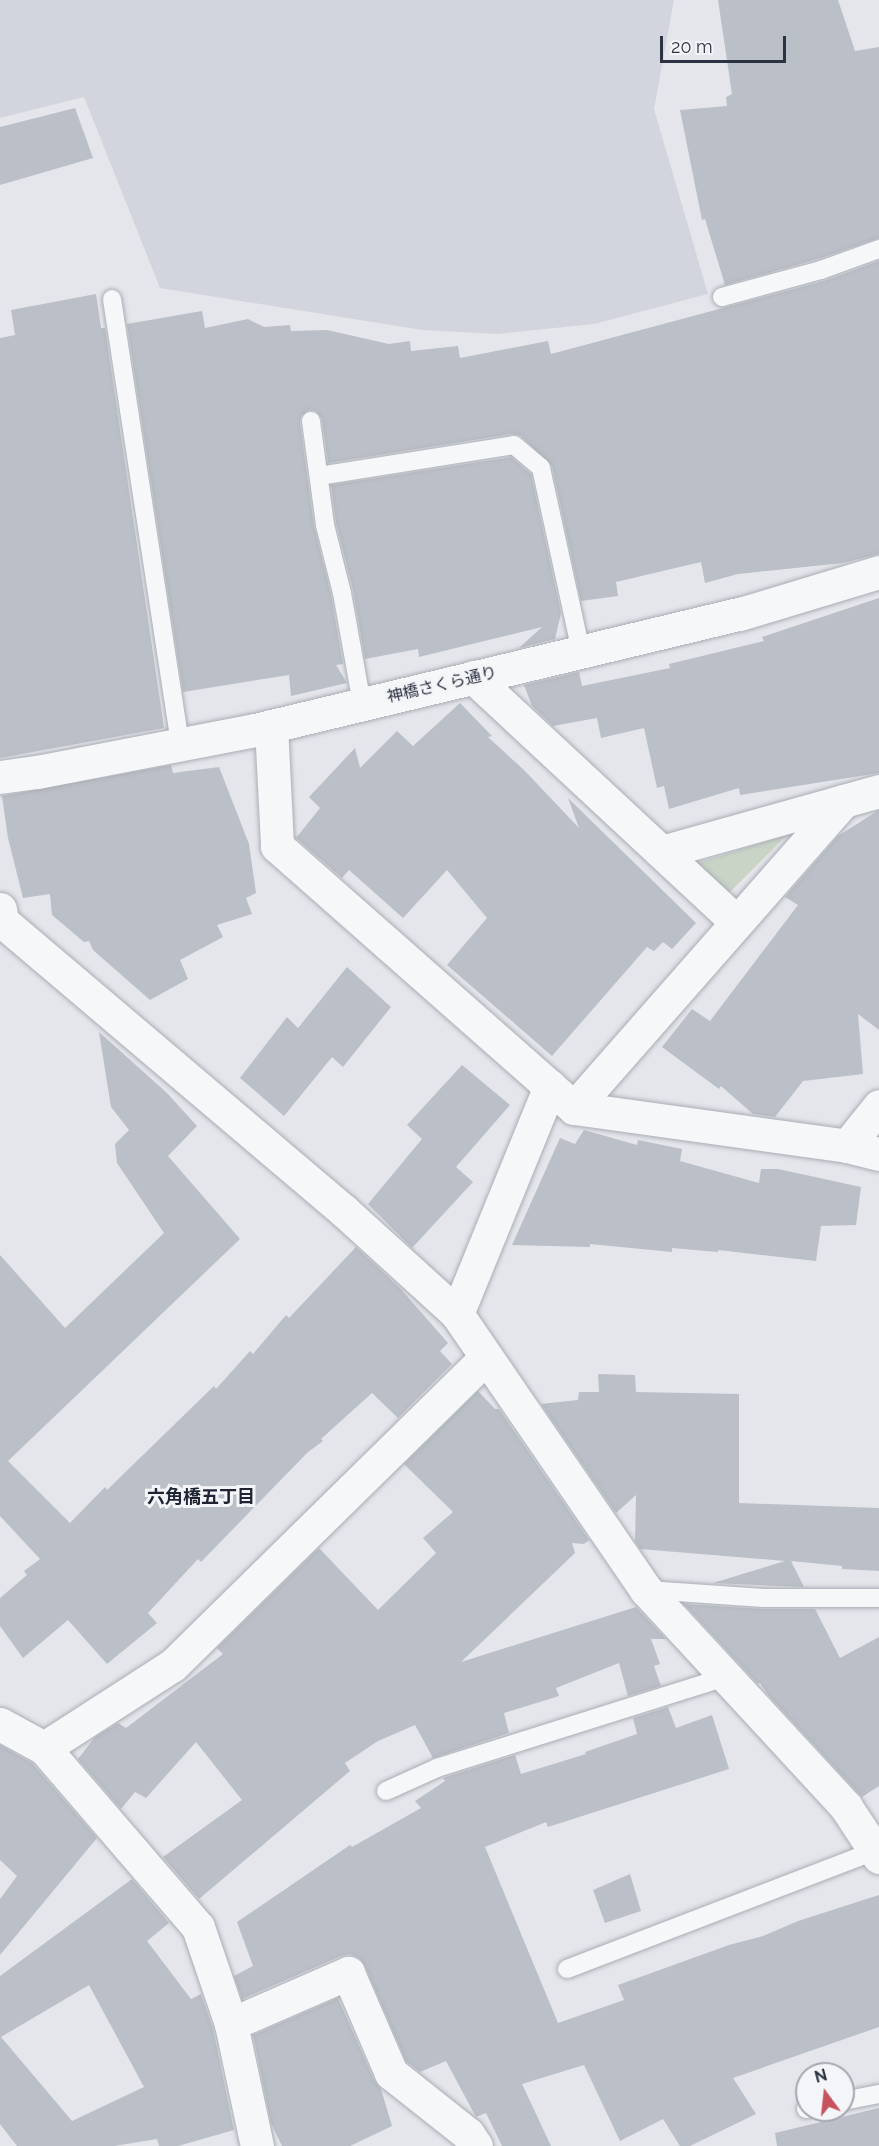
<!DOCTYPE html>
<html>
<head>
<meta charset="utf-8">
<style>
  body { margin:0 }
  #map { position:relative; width:879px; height:2146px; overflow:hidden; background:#e4e6eb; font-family:Raleway,"Noto Sans JP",sans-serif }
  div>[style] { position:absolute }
  .built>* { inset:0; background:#d2d5dd }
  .green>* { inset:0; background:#c9d4c6 }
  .building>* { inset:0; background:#bbbfc7 }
  .roads { filter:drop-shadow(0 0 2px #a9adb5) drop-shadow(0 0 2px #a9adb5) }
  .service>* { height:18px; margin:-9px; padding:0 9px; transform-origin:9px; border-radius:9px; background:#f6f7f9 }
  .minor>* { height:33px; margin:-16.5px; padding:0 16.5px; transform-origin:16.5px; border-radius:16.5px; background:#f6f7f9 }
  span { translate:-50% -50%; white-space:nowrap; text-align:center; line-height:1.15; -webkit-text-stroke:6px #f4f5f8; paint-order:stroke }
  .street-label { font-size:16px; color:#2c3342 }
  .neighbourhood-label { font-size:18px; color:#1e2433; font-weight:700 }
  .north { position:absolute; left:795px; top:2062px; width:60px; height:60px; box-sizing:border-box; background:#f4f5f8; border:2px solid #a4a7af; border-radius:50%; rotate:345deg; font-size:16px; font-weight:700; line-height:24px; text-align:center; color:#2c3342 }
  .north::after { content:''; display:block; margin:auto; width:21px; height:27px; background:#c7525e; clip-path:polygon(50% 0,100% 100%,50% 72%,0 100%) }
  .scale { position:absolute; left:660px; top:36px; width:126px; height:27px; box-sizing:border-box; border:3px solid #2c3342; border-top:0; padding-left:8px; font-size:18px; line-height:21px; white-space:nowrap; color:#2c3342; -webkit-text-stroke:4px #f4f5f8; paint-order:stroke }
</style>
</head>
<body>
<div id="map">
  <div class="built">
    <div style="clip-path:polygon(0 0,674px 0,654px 109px,708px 294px,594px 324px,497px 334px,422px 330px,160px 288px,84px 97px,0 118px)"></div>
  </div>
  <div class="green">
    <div style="clip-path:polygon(787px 835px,727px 895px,691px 865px)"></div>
  </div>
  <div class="building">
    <div style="clip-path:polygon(718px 0,838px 0,855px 51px,879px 47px,879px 238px,818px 259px,725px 285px,705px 219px,702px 220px,680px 110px,727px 106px,726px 97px,732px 94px)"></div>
    <div style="clip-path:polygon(75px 108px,93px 158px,0 185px,0 127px)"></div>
    <div style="clip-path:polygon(879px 261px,879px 554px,843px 563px,738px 574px,705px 583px,701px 562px,616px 582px,618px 596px,581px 601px,552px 466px,521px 436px,512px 434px,328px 463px,322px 419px,316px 411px,309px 410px,301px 416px,300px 423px,314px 526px,331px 595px,343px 664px,336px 665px,347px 683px,291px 696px,289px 675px,183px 692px,127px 324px,202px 311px,205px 328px,248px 319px,264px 327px,290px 325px,291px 331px,327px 330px,389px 344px,410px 341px,411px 351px,458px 346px,460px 358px,548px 341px,551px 354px,824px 281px)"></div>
    <div style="clip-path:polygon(96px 294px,101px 328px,105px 328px,164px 728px,0 758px,0 338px,15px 335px,11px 310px)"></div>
    <div style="clip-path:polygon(511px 457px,531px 474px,561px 613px,555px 639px,519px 648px,542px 627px,419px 657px,418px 649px,365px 659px,353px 590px,336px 523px,331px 485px)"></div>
    <div style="clip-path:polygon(879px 598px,879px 773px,740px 795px,739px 788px,669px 809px,664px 786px,657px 788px,644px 728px,601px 738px,597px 718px,553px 726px,532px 706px,524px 685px,579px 672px,582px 686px,670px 668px,669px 664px,764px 641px,762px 637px)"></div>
    <div style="clip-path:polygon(460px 703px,492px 736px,488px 737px,525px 771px,579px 828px,568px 798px,696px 923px,672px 949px,663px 942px,654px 951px,647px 947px,552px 1056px,447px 965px,487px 918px,447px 870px,403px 918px,349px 870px,342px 878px,296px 838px,320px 808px,309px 797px,355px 748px,360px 768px,397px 731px,413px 746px)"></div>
    <div style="clip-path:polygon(171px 765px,173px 773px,219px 767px,249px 844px,256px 893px,246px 898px,252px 914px,217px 925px,223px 937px,180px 960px,188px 979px,150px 1000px,93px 950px,89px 941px,84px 942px,52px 915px,50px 894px,23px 898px,8px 838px,2px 796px)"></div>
    <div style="clip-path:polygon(879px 810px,879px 1030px,858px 1014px,863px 1074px,803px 1081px,775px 1117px,753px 1114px,721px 1086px,719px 1089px,662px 1047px,692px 1009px,710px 1021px,798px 905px,785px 897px,838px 836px)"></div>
    <div style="clip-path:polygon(347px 967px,391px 1007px,343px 1067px,332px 1057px,284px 1116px,240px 1078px,287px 1017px,298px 1028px)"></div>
    <div style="clip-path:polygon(99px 1032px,167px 1093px,197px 1126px,168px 1156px,240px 1239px,8px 1461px,70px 1523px,105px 1487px,107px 1490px,214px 1386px,216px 1389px,250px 1351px,253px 1354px,286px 1315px,289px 1318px,356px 1247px,399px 1287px,448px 1343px,440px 1351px,452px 1364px,398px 1418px,372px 1393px,321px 1439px,323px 1441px,308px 1452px,201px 1562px,198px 1559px,148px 1613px,157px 1623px,107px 1664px,68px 1620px,23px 1658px,0 1626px,0 1598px,27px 1575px,24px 1571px,40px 1559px,0 1516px,0 1255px,65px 1328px,164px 1233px,117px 1163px,115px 1144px,129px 1130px,111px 1107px)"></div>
    <div style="clip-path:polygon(462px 1065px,510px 1105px,456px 1167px,473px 1182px,412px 1248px,368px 1204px,422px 1139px,407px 1125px)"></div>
    <div style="clip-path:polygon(584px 1130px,637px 1145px,638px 1140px,682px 1149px,680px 1161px,759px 1183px,761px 1169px,778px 1169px,861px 1187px,856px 1225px,821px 1226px,816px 1261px,718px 1250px,718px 1252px,672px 1248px,672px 1252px,590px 1244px,590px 1247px,512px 1245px,560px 1138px,575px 1144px)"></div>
    <div style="clip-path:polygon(598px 1374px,635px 1375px,636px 1392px,739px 1394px,739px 1503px,879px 1508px,879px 1571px,842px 1569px,842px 1566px,791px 1561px,804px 1587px,713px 1583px,785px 1561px,640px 1549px,635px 1541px,636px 1495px,616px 1513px,541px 1404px,578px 1400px,579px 1392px,599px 1392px)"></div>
    <div style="clip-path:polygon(478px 1391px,495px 1409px,499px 1409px,589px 1540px,584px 1544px,572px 1543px,575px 1553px,461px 1662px,636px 1607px,666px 1639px,651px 1639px,660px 1664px,654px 1666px,661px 1686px,628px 1696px,619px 1663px,556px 1688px,559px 1696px,504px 1713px,509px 1733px,433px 1758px,415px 1725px,378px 1741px,345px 1763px,350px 1771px,199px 1899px,163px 1857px,242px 1800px,196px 1742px,146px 1798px,135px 1792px,121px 1809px,78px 1759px,95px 1737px,118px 1723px,126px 1728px,223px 1654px,217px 1648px,319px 1548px,378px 1610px,436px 1553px,423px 1538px,453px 1512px,404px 1464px)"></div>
    <div style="clip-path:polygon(684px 1604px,763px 1609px,815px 1609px,840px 1658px,879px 1637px,879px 1786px,862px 1797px,768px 1695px,760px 1683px,758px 1684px)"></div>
    <div style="clip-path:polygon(668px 1707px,676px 1728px,712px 1715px,729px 1769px,548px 1827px,546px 1822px,485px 1847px,558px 2023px,624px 2000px,618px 1985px,729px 1945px,763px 1936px,798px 1921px,879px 1895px,879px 2027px,733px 2078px,756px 2114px,690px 2146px,680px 2146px,663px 2119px,620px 2141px,584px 2065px,522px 2084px,551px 2146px,502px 2146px,486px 2113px,476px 2117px,446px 2061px,420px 2072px,406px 2061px,365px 1966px,359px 1958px,350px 1954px,341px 1956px,242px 1999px,234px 1976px,253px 1966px,237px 1922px,350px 1845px,352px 1847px,421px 1808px,415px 1801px,445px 1781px,443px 1778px,515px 1755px,521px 1774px,586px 1754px,585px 1752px,637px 1734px,633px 1718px)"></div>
    <div style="clip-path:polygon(0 1745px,32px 1763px,97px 1838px,0 1955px,0 1899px,17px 1876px,0 1860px)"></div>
    <div style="clip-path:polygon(630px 1874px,641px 1911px,605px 1923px,593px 1890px)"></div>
    <div style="clip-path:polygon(evenodd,132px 1879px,169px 1923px,147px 1941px,191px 1999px,201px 1994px,213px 2029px,234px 2130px,178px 2146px,159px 2146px,157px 2139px,114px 2146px,17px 2146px,0 2124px,0 1976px,132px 1879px,89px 1985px,144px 2087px,72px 2121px,1px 2037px,89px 1985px)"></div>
    <div style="clip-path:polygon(338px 1998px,374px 2080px,381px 2089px,392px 2126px,350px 2146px,282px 2146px,271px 2123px,253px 2035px)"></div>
    <div style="clip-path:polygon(879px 2108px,879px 2146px,777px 2146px,775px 2133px)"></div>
  </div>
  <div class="roads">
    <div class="service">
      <div style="left:722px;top:297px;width:103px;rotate:-15.3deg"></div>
      <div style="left:821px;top:270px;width:62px;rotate:-19.9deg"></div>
      <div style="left:112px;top:299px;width:451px;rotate:81.3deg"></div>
      <div style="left:311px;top:421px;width:105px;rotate:82.3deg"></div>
      <div style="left:325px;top:525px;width:70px;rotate:76deg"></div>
      <div style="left:342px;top:593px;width:113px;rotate:79.8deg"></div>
      <div style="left:319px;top:476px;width:197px;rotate:-9deg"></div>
      <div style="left:514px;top:445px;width:35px;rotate:40deg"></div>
      <div style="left:541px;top:468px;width:188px;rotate:77.7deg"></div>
      <div style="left:647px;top:1590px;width:117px;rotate:3.9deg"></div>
      <div style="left:764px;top:1598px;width:115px"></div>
      <div style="left:386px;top:1791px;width:56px;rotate:-24.3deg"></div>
      <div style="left:437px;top:1768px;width:303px;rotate:-17.5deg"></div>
      <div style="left:567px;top:1969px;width:330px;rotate:-21deg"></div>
      <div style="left:843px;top:2101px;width:37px;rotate:-11deg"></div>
      <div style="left:806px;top:2109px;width:1px"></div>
    </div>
    <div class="minor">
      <div style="left:473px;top:677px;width:360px;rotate:42.9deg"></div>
      <div style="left:271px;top:726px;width:120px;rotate:87.1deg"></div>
      <div style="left:277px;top:846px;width:396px;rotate:41.4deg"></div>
      <div style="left:574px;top:1108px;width:276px;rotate:7.9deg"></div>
      <div style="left:847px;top:1146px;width:33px;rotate:14deg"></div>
      <div style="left:0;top:777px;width:37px;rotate:-8deg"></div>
      <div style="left:37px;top:772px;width:222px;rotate:-10.9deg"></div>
      <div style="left:255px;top:730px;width:499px;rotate:-13.5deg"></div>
      <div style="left:740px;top:614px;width:145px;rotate:-16.8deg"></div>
      <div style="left:662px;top:852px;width:225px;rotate:-15.7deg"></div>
      <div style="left:0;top:909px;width:12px;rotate:81deg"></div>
      <div style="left:2px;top:921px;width:448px;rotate:40.3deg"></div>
      <div style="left:344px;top:1211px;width:153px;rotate:42.3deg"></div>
      <div style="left:457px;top:1314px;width:335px;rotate:55.6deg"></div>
      <div style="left:646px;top:1590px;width:295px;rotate:47.3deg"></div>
      <div style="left:846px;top:1807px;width:60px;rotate:56.6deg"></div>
      <div style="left:574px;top:1108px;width:409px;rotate:-48.7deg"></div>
      <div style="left:847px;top:1146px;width:51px;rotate:-51.3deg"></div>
      <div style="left:457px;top:1314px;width:246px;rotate:-67.8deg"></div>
      <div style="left:0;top:1724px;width:50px;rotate:28.6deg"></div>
      <div style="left:44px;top:1748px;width:236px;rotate:49.3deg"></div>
      <div style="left:198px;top:1927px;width:102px;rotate:71.2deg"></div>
      <div style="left:231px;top:2024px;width:125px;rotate:78deg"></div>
      <div style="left:44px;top:1748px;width:153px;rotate:-32.8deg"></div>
      <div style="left:173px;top:1665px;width:439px;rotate:-44.5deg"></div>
      <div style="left:231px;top:2024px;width:128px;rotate:-23.6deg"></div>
      <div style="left:348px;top:1973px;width:109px;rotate:66.7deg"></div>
      <div style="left:391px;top:2073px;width:98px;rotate:38.4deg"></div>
      <div style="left:468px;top:2134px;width:14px;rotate:56deg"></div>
    </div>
  </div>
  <div class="street-label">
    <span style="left:442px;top:685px;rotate:-13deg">神橋さくら通り</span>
  </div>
  <div class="neighbourhood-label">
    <span style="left:201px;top:1497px">六角橋五丁目</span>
  </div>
  <div class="north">N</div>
  <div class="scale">20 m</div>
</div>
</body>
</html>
